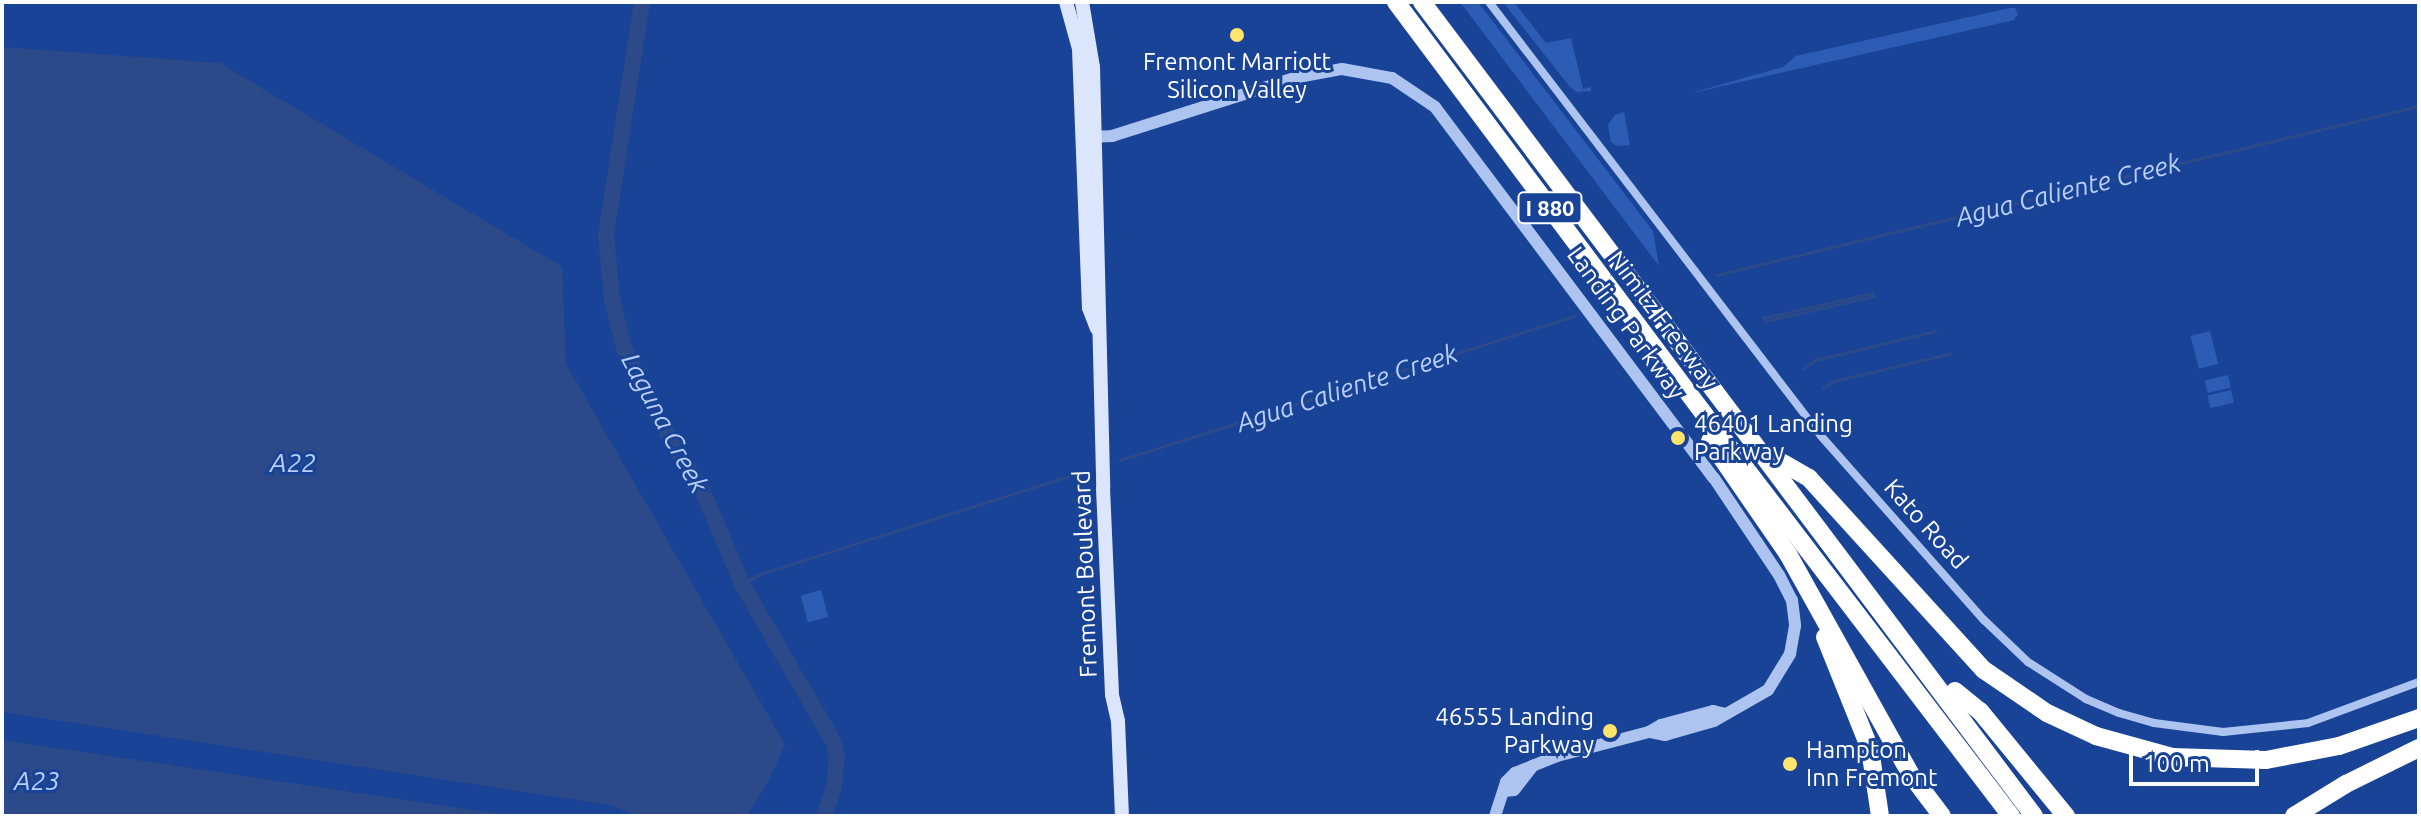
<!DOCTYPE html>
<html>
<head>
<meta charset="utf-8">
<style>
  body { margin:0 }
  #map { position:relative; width:2421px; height:818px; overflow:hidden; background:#194397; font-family:Ubuntu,sans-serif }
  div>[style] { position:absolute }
  .green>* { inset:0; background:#2d5cb4; transform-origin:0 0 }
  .water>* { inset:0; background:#2c4a89 }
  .stream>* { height:3px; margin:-1.5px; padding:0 1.5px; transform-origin:1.5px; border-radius:1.5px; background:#2c4a89 }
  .river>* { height:16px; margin:-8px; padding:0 8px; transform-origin:8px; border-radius:8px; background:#2c4a89 }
  .minor>* { height:8px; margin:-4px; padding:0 4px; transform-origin:4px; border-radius:4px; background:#adc4f0 }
  .tertiary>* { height:12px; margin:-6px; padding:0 6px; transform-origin:6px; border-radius:6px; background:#adc4f0 }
  .secondary>* { height:14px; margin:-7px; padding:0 7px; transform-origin:7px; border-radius:7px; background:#dbe5fb }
  .motorway>* { height:18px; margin:-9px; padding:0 9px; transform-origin:9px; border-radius:9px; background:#fff }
  .dots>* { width:22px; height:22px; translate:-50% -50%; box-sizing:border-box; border:4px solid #194397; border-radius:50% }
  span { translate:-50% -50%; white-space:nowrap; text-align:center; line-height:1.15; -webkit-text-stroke:6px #194397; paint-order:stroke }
  .shield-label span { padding:2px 6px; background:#194397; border:2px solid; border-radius:6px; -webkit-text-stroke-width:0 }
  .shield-label { font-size:22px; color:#fff; font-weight:700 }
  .poi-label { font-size:24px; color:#fff }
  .left { translate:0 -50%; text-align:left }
  .right { translate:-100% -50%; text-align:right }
  .street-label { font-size:24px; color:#fff }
  .water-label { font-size:26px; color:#b9cff7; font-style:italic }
  .frame { position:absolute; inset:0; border:4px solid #fff; pointer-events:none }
  .scale { position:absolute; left:2129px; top:750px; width:130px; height:36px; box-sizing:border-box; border:4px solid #fff; border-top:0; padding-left:10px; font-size:24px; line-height:28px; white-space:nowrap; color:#fff; -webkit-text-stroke:6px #194397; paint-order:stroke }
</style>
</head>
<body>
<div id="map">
  <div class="green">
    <div style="clip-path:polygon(1460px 2px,1478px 2px,1653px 231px,1659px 266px)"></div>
    <div style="clip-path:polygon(1503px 2px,1514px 2px,1546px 43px,1571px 38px,1583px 89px,1591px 87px,1591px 91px,1577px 92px,1570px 87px)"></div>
    <div style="clip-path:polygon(2009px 8px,2015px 8px,2018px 14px,2014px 20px,1688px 94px,1783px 67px,1796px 56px)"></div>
    <div style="clip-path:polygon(1624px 112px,1630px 145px,1617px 146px,1611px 142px,1608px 125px,1615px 115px)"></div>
    <div style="left:2210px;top:331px;width:34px;height:20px;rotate:76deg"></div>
    <div style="left:2228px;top:375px;width:13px;height:24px;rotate:77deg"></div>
    <div style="left:2231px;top:390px;width:13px;height:24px;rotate:77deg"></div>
    <div style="left:821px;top:590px;width:28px;height:21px;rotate:75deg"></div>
  </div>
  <div class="water">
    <div style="clip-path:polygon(2px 47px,220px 63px,562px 267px,566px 364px,785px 745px,766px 786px,746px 816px,639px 816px,610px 805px,2px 712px)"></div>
    <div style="clip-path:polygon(2px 740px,514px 816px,2px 816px)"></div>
  </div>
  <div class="stream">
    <div style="left:1716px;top:275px;width:723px;rotate:-13.52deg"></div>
    <div style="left:1763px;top:318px;width:112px;rotate:-12.9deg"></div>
    <div style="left:1766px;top:321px;width:111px;rotate:-13deg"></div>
    <div style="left:1804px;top:368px;width:14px;rotate:-36deg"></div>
    <div style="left:1815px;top:360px;width:124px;rotate:-13.5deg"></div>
    <div style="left:1822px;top:389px;width:14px;rotate:-34deg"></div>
    <div style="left:1834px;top:381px;width:121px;rotate:-13.3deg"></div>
    <div style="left:1120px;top:460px;width:476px;rotate:-17.6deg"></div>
    <div style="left:742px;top:584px;width:21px;rotate:-29deg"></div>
    <div style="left:760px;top:574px;width:343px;rotate:-17.6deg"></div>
  </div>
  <div class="river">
    <div style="left:642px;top:2px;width:236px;rotate:98.8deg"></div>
    <div style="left:606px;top:235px;width:64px;rotate:84.6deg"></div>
    <div style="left:612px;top:299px;width:50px;rotate:76.2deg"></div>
    <div style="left:624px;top:348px;width:74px;rotate:64.5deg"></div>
    <div style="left:656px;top:415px;width:92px;rotate:58.7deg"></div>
    <div style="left:704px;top:494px;width:98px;rotate:67.1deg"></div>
    <div style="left:742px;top:584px;width:181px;rotate:59.9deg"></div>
    <div style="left:833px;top:741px;width:17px;rotate:77deg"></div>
    <div style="left:837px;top:758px;width:29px;rotate:96deg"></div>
    <div style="left:834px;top:787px;width:31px;rotate:109deg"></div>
  </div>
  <div class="minor">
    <div style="left:1489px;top:2px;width:546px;rotate:52.58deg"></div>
    <div style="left:1821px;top:436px;width:246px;rotate:48.5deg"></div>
    <div style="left:1984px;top:620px;width:61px;rotate:43.7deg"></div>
    <div style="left:2028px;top:662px;width:69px;rotate:32.5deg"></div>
    <div style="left:2086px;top:699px;width:36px;rotate:23deg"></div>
    <div style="left:2119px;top:713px;width:36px;rotate:16deg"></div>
    <div style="left:2154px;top:723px;width:70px;rotate:7.4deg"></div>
    <div style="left:2223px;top:732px;width:85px;rotate:-6deg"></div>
    <div style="left:2308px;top:723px;width:118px;rotate:-20.3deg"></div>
  </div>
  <div class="tertiary">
    <div style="left:1087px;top:137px;width:25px;rotate:-2deg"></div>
    <div style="left:1112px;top:136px;width:195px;rotate:-17.6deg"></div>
    <div style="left:1298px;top:77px;width:45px;rotate:-10.3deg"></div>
    <div style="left:1342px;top:69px;width:51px;rotate:10.2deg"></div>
    <div style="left:1392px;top:78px;width:52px;rotate:34deg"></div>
    <div style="left:1435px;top:107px;width:464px;rotate:53.1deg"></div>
    <div style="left:1714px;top:478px;width:117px;rotate:56.2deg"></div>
    <div style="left:1779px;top:575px;width:28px;rotate:63deg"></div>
    <div style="left:1792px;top:600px;width:26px;rotate:83deg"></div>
    <div style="left:1795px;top:626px;width:28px;rotate:100deg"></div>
    <div style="left:1790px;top:654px;width:42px;rotate:121.4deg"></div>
    <div style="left:1768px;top:690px;width:62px;rotate:150.1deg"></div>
    <div style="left:1714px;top:721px;width:51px;rotate:164.1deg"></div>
    <div style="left:1665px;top:735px;width:16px;rotate:-169deg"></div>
    <div style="left:1505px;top:791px;width:9px;rotate:-6deg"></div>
    <div style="left:1514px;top:790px;width:31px;rotate:-52deg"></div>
    <div style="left:1495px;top:816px;width:36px;rotate:-72deg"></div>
    <div style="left:1506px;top:782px;width:13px;rotate:-45deg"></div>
    <div style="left:1515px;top:773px;width:45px;rotate:-22deg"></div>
    <div style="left:1557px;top:756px;width:95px;rotate:-14.6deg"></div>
    <div style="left:1649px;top:732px;width:14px;rotate:-30deg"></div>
    <div style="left:1661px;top:725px;width:54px;rotate:-15.1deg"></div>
    <div style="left:1713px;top:711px;width:12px;rotate:14deg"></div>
  </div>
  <div class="secondary">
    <div style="left:1066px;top:2px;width:49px;rotate:74.5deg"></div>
    <div style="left:1079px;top:49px;width:259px;rotate:87.8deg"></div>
    <div style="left:1089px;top:308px;width:22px;rotate:69deg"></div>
    <div style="left:1082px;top:2px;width:66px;rotate:80.4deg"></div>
    <div style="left:1093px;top:67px;width:421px;rotate:88.6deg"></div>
    <div style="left:1103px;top:488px;width:207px;rotate:87.5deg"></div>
    <div style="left:1112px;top:695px;width:27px;rotate:77deg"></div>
    <div style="left:1118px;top:721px;width:95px;rotate:87.6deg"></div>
  </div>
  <div class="motorway">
    <div style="left:1396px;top:2px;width:514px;rotate:53.22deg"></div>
    <div style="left:1704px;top:414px;width:506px;rotate:52.63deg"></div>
    <div style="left:1422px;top:2px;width:1018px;rotate:53.06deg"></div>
    <div style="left:1710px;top:441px;width:137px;rotate:55.4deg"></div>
    <div style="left:1788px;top:554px;width:253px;rotate:60.9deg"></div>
    <div style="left:1911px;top:775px;width:51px;rotate:52.9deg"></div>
    <div style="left:1783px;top:463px;width:30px;rotate:30deg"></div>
    <div style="left:1809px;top:478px;width:260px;rotate:47.7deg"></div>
    <div style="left:1984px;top:670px;width:76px;rotate:34.3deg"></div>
    <div style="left:2047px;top:713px;width:54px;rotate:25.1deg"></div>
    <div style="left:2096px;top:736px;width:79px;rotate:15.4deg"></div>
    <div style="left:2172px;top:757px;width:94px;rotate:1.8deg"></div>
    <div style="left:2266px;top:760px;width:74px;rotate:-10.9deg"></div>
    <div style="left:2339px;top:746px;width:85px;rotate:-19.3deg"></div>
    <div style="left:1825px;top:637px;width:121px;rotate:68.1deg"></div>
    <div style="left:1870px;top:749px;width:68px;rotate:81.5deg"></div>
    <div style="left:1955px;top:691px;width:32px;rotate:39deg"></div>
    <div style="left:1980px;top:711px;width:136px;rotate:50.7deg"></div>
    <div style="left:2294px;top:816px;width:61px;rotate:-31.6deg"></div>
    <div style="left:2346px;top:784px;width:81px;rotate:-26.3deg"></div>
  </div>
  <div class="dots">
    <div style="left:1237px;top:35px;background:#ffe46c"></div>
    <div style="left:1678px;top:438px;background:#ffe46c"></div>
    <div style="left:1610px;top:731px;background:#ffe46c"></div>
    <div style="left:1790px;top:764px;background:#ffe46c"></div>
  </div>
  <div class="shield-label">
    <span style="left:1550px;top:208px">I 880</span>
  </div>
  <div class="poi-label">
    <span style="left:1237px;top:76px">Fremont Marriott<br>Silicon Valley</span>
    <span class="left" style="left:1694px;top:438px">46401 Landing<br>Parkway</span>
    <span class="right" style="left:1594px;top:731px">46555 Landing<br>Parkway</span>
    <span class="left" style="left:1806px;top:764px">Hampton<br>Inn Fremont</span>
  </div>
  <div class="street-label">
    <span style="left:1663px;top:320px;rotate:53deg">Nimitz Freeway</span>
    <span style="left:1626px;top:323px;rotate:54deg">Landing Parkway</span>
    <span style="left:1926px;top:524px;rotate:48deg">Kato Road</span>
    <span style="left:1085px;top:574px;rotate:-92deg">Fremont Boulevard</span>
  </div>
  <div class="water-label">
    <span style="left:2068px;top:190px;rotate:-14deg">Agua Caliente Creek</span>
    <span style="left:1347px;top:388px;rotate:-18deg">Agua Caliente Creek</span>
    <span style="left:665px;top:423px;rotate:62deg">Laguna Creek</span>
    <span style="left:293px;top:463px">A22</span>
    <span style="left:37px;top:781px">A23</span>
  </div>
  <div class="frame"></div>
  <div class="scale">100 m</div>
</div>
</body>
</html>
